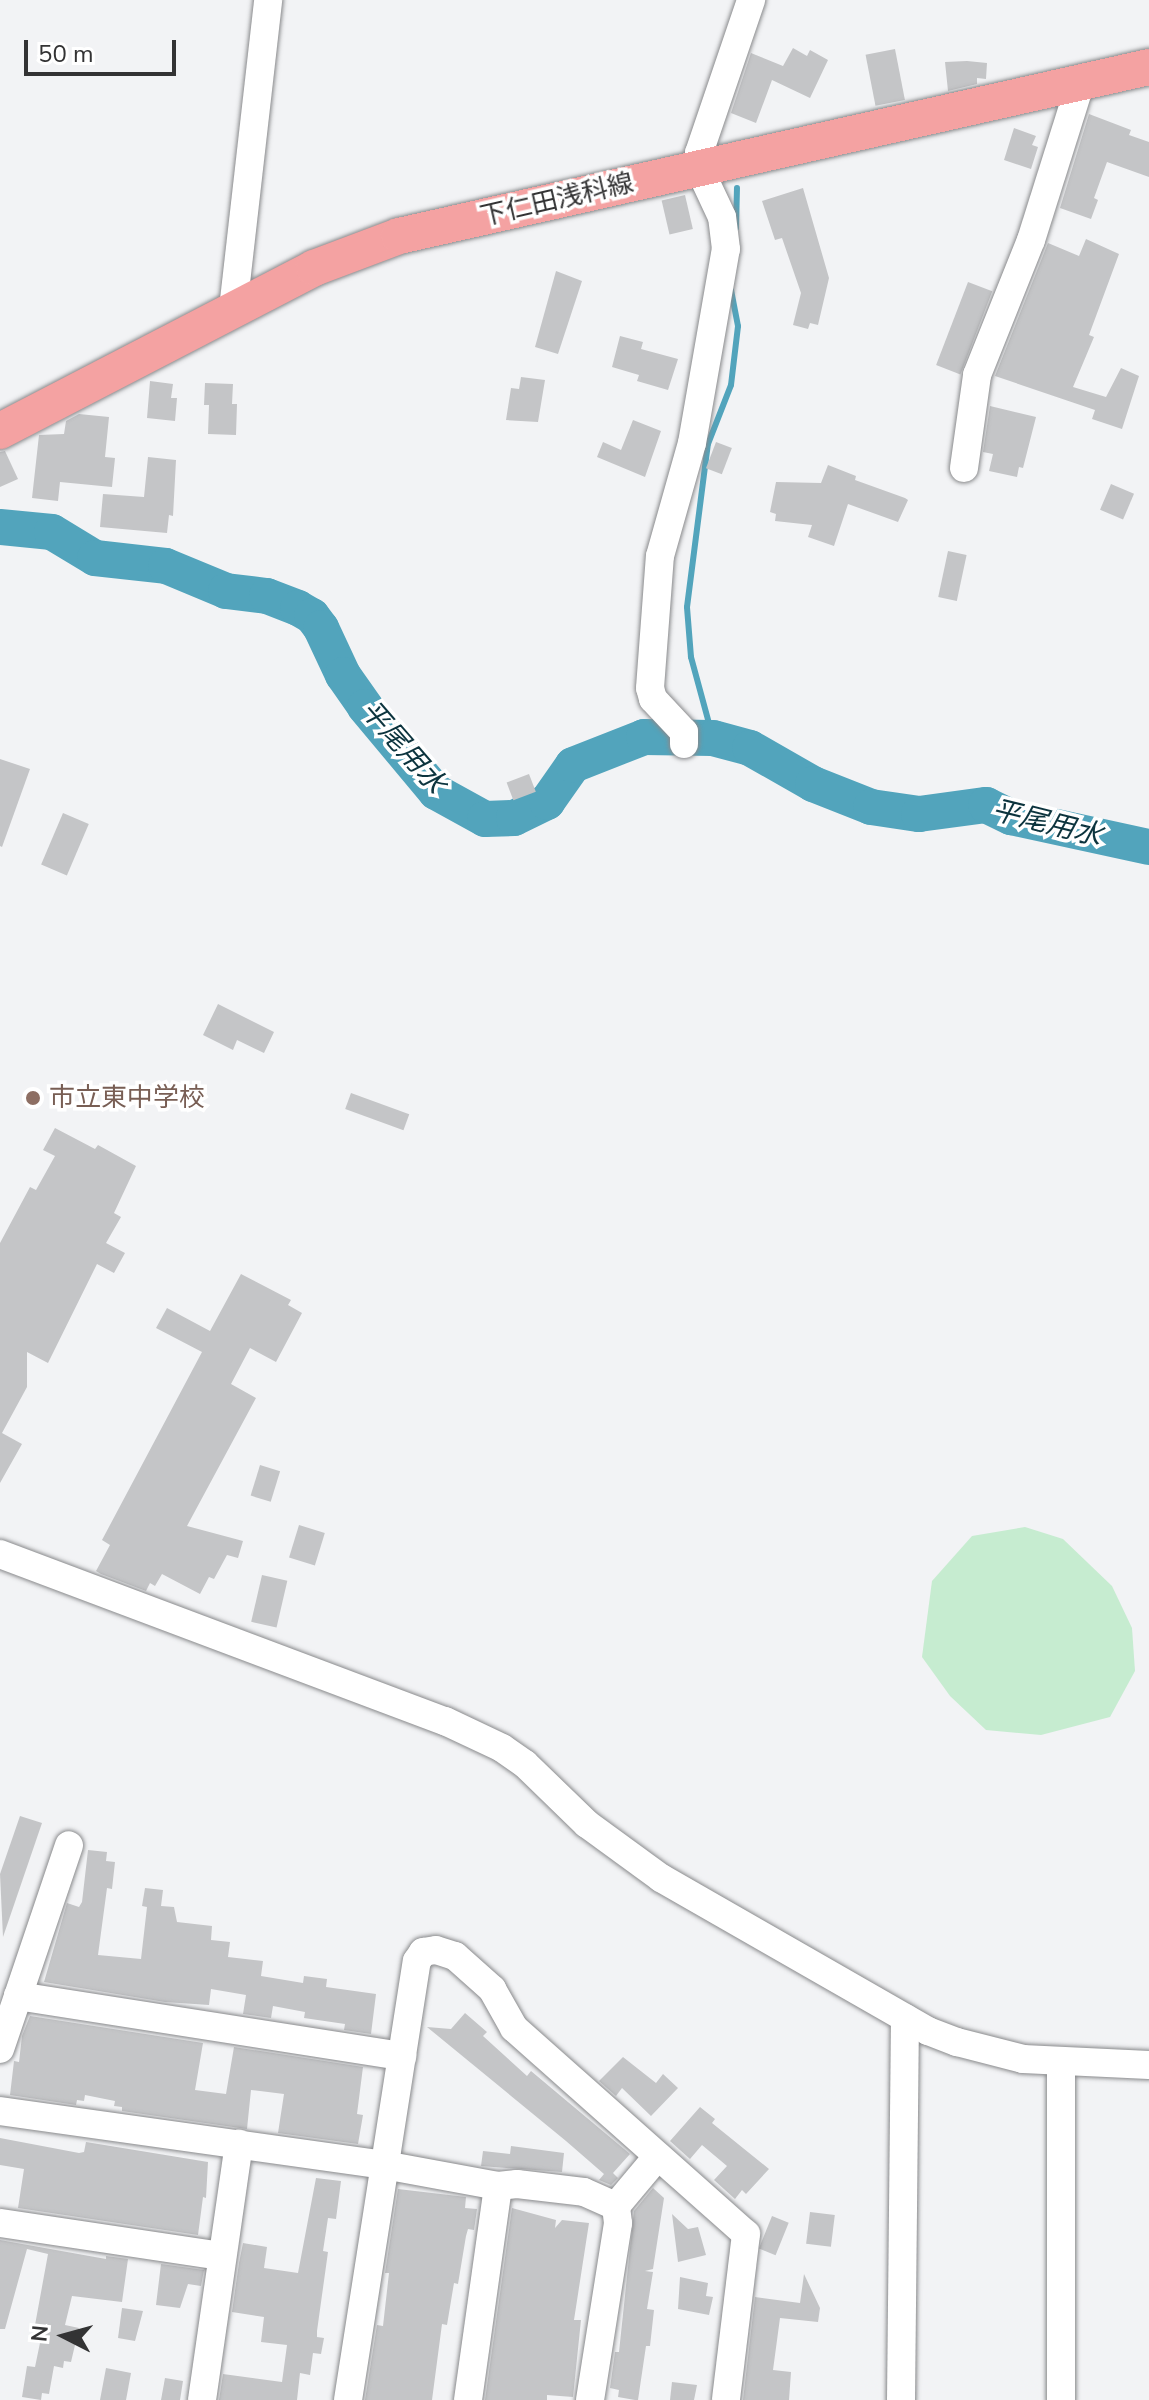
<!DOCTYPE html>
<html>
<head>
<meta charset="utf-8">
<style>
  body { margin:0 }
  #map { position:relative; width:1149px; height:2400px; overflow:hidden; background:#f2f3f5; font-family:"Nunito Sans","Noto Sans JP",sans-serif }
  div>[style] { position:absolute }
  .green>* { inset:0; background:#c6ecd0 }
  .stream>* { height:6px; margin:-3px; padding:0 3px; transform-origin:3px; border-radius:3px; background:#52a4bc }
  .river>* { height:36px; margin:-18px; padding:0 18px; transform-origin:18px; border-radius:18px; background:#52a4bc }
  .building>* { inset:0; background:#c4c5c7; transform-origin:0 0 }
  .roads { filter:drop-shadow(0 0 2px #898a8c) drop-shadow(0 0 2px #898a8c) }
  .minor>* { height:28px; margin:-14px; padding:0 14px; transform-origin:14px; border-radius:14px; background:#fff }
  .major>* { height:36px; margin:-18px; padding:0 18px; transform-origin:18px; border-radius:18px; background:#f4a2a2 }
  .dots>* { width:22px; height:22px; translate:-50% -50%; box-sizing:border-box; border:4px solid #fff; border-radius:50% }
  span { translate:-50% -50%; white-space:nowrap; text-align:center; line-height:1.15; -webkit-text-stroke:7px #fff; paint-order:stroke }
  .street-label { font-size:26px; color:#333334 }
  .education-label { font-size:26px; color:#785e54 }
  .left { translate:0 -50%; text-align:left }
  .water-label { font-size:28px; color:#0c343e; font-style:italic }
  .north { position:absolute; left:24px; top:2296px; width:80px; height:80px; -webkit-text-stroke:6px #fff; paint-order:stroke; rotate:276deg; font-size:22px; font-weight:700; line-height:32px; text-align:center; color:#333334 }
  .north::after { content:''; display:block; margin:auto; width:28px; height:36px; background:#333334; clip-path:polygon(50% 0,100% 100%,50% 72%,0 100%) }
  .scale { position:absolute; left:24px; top:40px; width:152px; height:36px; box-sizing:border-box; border:4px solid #333334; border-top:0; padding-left:10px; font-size:24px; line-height:28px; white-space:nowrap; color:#333334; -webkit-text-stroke:6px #fff; paint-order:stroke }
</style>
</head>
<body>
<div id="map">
  <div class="green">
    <div style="clip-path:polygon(1025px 1527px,1063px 1539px,1112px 1586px,1132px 1628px,1135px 1671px,1110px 1717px,1041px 1735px,986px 1730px,950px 1696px,922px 1657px,932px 1581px,972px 1536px)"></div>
  </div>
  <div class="stream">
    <div style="left:736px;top:228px;width:40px;rotate:-88.6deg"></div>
    <div style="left:713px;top:738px;width:84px;rotate:-105.2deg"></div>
    <div style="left:691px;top:657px;width:50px;rotate:-94.6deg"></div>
    <div style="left:687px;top:607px;width:164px;rotate:-82.7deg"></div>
    <div style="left:708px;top:444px;width:63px;rotate:-68.7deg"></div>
    <div style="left:731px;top:385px;width:59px;rotate:-83.2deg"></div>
    <div style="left:738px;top:326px;width:36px;rotate:-101deg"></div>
  </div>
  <div class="river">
    <div style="left:0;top:527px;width:52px;rotate:5.5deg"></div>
    <div style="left:52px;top:532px;width:50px;rotate:31.2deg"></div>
    <div style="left:95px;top:558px;width:71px;rotate:6.4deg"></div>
    <div style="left:166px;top:566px;width:65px;rotate:22.6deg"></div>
    <div style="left:226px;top:591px;width:41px;rotate:7deg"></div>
    <div style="left:267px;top:596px;width:33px;rotate:21deg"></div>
    <div style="left:298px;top:608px;width:16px;rotate:30deg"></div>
    <div style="left:312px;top:616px;width:15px;rotate:53deg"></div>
    <div style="left:321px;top:628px;width:52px;rotate:64.9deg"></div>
    <div style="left:343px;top:675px;width:39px;rotate:55deg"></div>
    <div style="left:365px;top:707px;width:111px;rotate:50.1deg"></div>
    <div style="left:436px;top:792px;width:56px;rotate:28.9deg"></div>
    <div style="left:485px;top:819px;width:29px;rotate:-2deg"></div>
    <div style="left:514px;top:818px;width:37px;rotate:-26deg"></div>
    <div style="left:547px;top:802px;width:45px;rotate:-54.9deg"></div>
    <div style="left:573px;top:765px;width:76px;rotate:-21.5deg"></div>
    <div style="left:644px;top:737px;width:69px;rotate:0.8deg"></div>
    <div style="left:713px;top:738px;width:38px;rotate:15deg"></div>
    <div style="left:750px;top:748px;width:73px;rotate:29.7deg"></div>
    <div style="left:813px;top:784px;width:62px;rotate:21.6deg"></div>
    <div style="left:871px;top:807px;width:49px;rotate:8.3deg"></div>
    <div style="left:919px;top:814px;width:68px;rotate:-7.7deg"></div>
    <div style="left:986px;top:805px;width:28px;rotate:26deg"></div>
    <div style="left:1011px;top:817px;width:141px;rotate:12.3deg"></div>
  </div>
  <div class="building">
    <div style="clip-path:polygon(793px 48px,807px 56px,810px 50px,828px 60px,810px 98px,772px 80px,756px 123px,731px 113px,751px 53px,783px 66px)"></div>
    <div style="left:895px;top:49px;width:52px;height:30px;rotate:79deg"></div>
    <div style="clip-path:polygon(967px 61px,987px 63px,986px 79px,977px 78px,977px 84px,948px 91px,945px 62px)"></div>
    <div style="clip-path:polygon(1089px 114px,1131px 130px,1129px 135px,1149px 142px,1149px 177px,1107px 162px,1094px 198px,1098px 200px,1091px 219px,1060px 208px)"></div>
    <div style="clip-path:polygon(1014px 128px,1036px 136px,1032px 145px,1038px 147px,1031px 169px,1004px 160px)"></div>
    <div style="clip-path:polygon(803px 188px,829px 278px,818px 325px,810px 323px,808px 329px,793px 325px,801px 293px,782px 238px,775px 240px,762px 201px)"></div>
    <div style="left:685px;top:195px;width:35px;height:24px;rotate:77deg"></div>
    <div style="clip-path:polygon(1086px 239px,1119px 254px,1089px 335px,1094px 337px,1073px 387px,1106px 397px,1121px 368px,1139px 376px,1122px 429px,1092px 419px,1095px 410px,995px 376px,1048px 243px,1079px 256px)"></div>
    <div style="clip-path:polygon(556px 271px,582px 281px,558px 354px,535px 347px)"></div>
    <div style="left:968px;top:282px;width:26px;height:89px;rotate:21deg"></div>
    <div style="clip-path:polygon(620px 336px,643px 342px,641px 349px,678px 359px,668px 390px,637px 381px,639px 375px,612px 367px)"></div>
    <div style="clip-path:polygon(521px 377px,545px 380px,538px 422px,506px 420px,511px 388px,519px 389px)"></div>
    <div style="clip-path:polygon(150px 381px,173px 384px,171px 398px,177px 398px,175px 421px,147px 418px)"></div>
    <div style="clip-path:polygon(205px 383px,233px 384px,232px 404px,237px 404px,236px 435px,208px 434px,209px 405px,204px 405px)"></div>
    <div style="clip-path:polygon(990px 406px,1036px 417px,1023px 468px,1019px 467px,1017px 477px,989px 471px,993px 454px,983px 452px)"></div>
    <div style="clip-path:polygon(79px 414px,109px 417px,105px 457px,115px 458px,112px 487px,60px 482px,58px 501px,32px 498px,39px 435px,64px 434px,66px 421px)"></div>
    <div style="clip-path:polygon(633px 420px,661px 431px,645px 477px,597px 457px,603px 442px,621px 450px)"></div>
    <div style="left:716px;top:442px;width:17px;height:28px;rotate:21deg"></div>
    <div style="clip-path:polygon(5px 451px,18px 479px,0 487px,0 452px)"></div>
    <div style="clip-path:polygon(148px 457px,176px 460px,173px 516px,169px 515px,167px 533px,100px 527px,103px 494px,144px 497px)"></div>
    <div style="clip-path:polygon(828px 465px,856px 476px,855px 480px,905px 498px,908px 500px,898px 522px,848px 504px,834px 546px,808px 537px,812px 525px,775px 521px,776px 514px,770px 512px,776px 482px,821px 483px)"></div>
    <div style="left:1111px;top:484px;width:25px;height:28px;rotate:23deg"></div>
    <div style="left:948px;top:551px;width:19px;height:47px;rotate:12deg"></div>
    <div style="clip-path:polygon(0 759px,30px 769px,2px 847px,0 846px)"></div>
    <div style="left:529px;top:774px;width:19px;height:24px;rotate:69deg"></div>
    <div style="left:63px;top:813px;width:28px;height:56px;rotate:23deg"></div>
    <div style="clip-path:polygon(218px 1004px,274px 1032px,264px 1053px,237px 1040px,233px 1050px,203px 1035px)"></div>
    <div style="left:351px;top:1093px;width:62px;height:17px;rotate:20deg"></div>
    <div style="clip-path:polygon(55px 1128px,95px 1149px,98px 1145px,136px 1166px,114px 1213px,121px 1217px,106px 1243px,125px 1253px,114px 1273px,97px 1264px,48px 1363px,27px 1352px,27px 1387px,2px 1433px,22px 1444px,0 1483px,0 1243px,30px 1187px,36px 1190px,55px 1156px,43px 1150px)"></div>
    <div style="clip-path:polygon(241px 1274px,291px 1300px,288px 1305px,302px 1313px,276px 1362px,250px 1348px,231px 1384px,256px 1398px,187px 1526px,243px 1541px,238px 1558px,227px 1555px,214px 1579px,209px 1577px,200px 1594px,162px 1574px,155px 1586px,150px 1583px,146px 1591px,101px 1574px,96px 1571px,110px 1545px,102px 1540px,202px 1352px,156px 1328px,167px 1308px,210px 1331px)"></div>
    <div style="left:260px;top:1465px;width:21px;height:32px;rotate:17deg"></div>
    <div style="left:299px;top:1525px;width:27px;height:34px;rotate:17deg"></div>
    <div style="left:262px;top:1575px;width:26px;height:48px;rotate:13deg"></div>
    <div style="clip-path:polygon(20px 1816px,42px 1823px,3px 1937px,0 1874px)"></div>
    <div style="clip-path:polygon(88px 1850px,107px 1852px,106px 1861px,115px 1862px,112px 1889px,107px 1888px,98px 1955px,141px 1959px,147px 1907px,142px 1906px,145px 1888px,163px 1890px,161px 1906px,174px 1907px,177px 1922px,212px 1926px,211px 1940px,230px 1942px,228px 1957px,263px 1961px,261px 1976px,303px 1983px,304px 1976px,327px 1979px,326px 1987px,376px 1994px,371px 2034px,344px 2030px,345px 2024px,304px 2018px,305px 2012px,273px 2006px,271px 2018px,243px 2014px,246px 1995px,211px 1989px,209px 2005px,165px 2002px,44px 1982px,67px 1903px,79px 1907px,82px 1902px)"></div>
    <div style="clip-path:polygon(465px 2013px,487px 2032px,483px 2036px,527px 2076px,531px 2071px,630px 2154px,613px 2173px,618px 2178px,611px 2185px,599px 2180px,604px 2174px,566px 2141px,427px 2027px,451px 2029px)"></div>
    <div style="clip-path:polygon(30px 2016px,203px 2043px,195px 2090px,226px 2094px,234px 2047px,363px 2067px,357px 2114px,363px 2115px,358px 2144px,278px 2133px,284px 2094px,251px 2090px,247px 2129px,122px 2111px,122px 2107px,114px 2106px,115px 2101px,85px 2095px,84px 2101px,77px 2100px,76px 2105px,10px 2095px,14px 2061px,19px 2062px,22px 2036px)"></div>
    <div style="clip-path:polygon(623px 2057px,656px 2083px,663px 2074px,678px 2088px,651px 2116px,622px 2088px,616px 2096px,599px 2081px)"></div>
    <div style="clip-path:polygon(700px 2107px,715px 2119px,712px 2123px,769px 2169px,746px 2194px,742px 2190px,735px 2199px,714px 2180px,727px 2166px,702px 2145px,690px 2159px,670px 2141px)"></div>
    <div style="clip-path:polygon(0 2138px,79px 2153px,84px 2152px,86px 2142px,208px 2162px,206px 2198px,203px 2197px,198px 2235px,18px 2208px,24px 2169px,0 2165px)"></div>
    <div style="clip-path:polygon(511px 2146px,564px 2153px,562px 2172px,481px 2166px,483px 2151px,510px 2154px)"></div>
    <div style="clip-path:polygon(316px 2178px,341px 2181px,336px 2219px,328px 2218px,323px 2251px,328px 2252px,317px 2331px,317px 2337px,324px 2338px,321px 2354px,313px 2353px,310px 2375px,300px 2373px,297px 2400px,219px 2400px,223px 2374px,282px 2382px,287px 2345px,261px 2342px,264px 2317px,232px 2312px,239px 2263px,243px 2243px,267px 2247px,264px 2268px,298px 2273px)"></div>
    <div style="clip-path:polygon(653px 2188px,664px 2198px,653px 2269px,645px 2271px,653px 2272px,647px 2309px,654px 2310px,650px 2346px,646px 2346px,638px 2400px,635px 2400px,618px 2397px,619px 2390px,610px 2388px,615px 2352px,619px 2352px,634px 2211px)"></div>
    <div style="clip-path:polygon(398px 2189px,466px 2197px,465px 2208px,477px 2209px,474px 2230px,468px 2229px,466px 2236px,458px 2284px,454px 2283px,447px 2325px,442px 2324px,432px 2400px,365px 2400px,377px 2325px,383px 2326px,389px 2273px,385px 2273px)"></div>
    <div style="clip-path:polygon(512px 2208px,556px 2220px,555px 2228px,562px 2220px,589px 2223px,574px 2320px,581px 2320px,573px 2397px,547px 2395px,547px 2400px,485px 2400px)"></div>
    <div style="left:810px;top:2212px;width:25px;height:32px;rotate:7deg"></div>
    <div style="clip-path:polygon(672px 2214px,688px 2229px,698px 2227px,706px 2255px,678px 2262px)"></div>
    <div style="left:772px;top:2216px;width:18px;height:35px;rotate:22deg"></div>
    <div style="clip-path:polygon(0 2240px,106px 2259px,106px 2256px,128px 2259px,122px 2302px,72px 2296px,65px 2325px,79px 2328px,71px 2362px,64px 2361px,63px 2368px,54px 2366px,49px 2394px,42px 2393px,41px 2400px,22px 2397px,27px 2366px,35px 2367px,41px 2338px,33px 2336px,48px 2254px,27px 2249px,5px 2329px,0 2329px)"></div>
    <div style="clip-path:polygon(161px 2264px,204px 2270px,201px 2286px,188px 2284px,180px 2308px,156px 2305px)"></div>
    <div style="clip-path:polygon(804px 2274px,820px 2308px,818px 2322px,780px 2318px,773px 2370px,791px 2372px,789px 2400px,743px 2400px,755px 2297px,800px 2303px)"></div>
    <div style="clip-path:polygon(680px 2277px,708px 2283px,706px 2296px,713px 2297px,709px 2315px,678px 2309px)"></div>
    <div style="clip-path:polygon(122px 2308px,143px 2311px,135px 2341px,118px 2338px)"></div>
    <div style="clip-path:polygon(106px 2368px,131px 2373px,126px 2400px,100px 2400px)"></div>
    <div style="clip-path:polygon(165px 2378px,183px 2381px,180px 2400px,161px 2400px)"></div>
    <div style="clip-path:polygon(672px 2382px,697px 2385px,694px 2400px,670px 2400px)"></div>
  </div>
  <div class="roads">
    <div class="minor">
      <div style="left:233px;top:309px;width:311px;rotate:-83.5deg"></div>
      <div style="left:964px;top:468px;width:94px;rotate:-82deg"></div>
      <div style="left:977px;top:375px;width:145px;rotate:-68.2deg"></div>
      <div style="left:1031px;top:240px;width:163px;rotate:-72.5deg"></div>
      <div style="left:684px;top:744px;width:12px;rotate:-90deg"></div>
      <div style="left:684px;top:732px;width:45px;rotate:-133.2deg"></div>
      <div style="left:653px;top:699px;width:11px;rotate:-105deg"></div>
      <div style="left:650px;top:688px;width:132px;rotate:-85.7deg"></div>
      <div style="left:660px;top:556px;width:117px;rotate:-74.2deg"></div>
      <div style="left:692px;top:443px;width:197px;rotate:-80.1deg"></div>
      <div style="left:726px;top:249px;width:32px;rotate:-97deg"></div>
      <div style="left:722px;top:217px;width:54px;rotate:-115.1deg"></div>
      <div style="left:699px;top:168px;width:15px;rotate:-90deg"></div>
      <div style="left:699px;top:153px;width:162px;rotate:-71.2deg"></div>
      <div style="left:0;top:1554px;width:475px;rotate:20.6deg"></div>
      <div style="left:445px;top:1721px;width:63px;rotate:25.3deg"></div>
      <div style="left:502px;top:1748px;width:28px;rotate:35deg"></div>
      <div style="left:525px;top:1764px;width:86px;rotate:44.1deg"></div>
      <div style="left:587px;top:1824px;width:92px;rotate:36.1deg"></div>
      <div style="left:661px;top:1878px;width:308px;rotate:29.8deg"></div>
      <div style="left:928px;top:2031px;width:31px;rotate:21deg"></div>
      <div style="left:957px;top:2042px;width:68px;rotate:14.4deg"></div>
      <div style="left:1023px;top:2059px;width:126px;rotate:2.7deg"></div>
      <div style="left:18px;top:1996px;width:159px;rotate:-71.3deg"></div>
      <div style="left:0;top:2049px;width:56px;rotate:-71.2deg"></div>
      <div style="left:18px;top:1996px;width:389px;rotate:8.9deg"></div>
      <div style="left:0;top:2111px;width:388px;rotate:8deg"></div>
      <div style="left:384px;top:2165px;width:116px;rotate:10.4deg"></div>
      <div style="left:498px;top:2186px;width:19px;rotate:-6deg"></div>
      <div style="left:517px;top:2184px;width:67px;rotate:6.8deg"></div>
      <div style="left:584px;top:2192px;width:35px;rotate:24deg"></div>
      <div style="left:0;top:2223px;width:224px;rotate:8.5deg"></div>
      <div style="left:202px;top:2400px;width:259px;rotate:-81.8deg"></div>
      <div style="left:348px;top:2400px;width:444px;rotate:-81.1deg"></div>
      <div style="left:417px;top:1961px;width:11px;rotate:-56deg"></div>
      <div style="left:423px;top:1952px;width:13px;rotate:-9deg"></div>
      <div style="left:436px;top:1950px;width:20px;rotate:18deg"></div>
      <div style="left:455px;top:1956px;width:50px;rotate:41.7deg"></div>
      <div style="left:492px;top:1989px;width:45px;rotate:60.6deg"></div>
      <div style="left:514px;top:2028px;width:310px;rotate:41.6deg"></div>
      <div style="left:746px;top:2234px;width:167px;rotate:96.9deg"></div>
      <div style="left:468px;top:2400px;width:216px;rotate:-82deg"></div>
      <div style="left:590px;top:2400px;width:179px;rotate:-81deg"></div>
      <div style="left:618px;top:2223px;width:17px;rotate:-97deg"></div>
      <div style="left:616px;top:2206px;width:64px;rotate:-50.1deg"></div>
      <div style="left:901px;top:2400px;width:382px;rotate:-89.4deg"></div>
      <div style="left:1061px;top:2400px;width:337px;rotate:-90deg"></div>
    </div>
    <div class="major">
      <div style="left:0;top:431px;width:354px;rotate:-27.4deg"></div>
      <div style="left:314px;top:268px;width:91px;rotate:-20.6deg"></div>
      <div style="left:399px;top:236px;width:769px;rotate:-12.7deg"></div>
    </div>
  </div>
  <div class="dots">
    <div style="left:33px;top:1098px;background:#8d6e63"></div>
  </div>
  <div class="street-label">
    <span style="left:557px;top:200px;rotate:-13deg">下仁田浅科線</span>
  </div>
  <div class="education-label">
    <span class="left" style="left:49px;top:1098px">市立東中学校</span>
  </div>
  <div class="water-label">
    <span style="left:403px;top:747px;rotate:49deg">平尾用水</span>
    <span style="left:1047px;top:823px;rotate:14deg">平尾用水</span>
  </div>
  <div class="north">N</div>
  <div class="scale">50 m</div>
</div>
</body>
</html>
